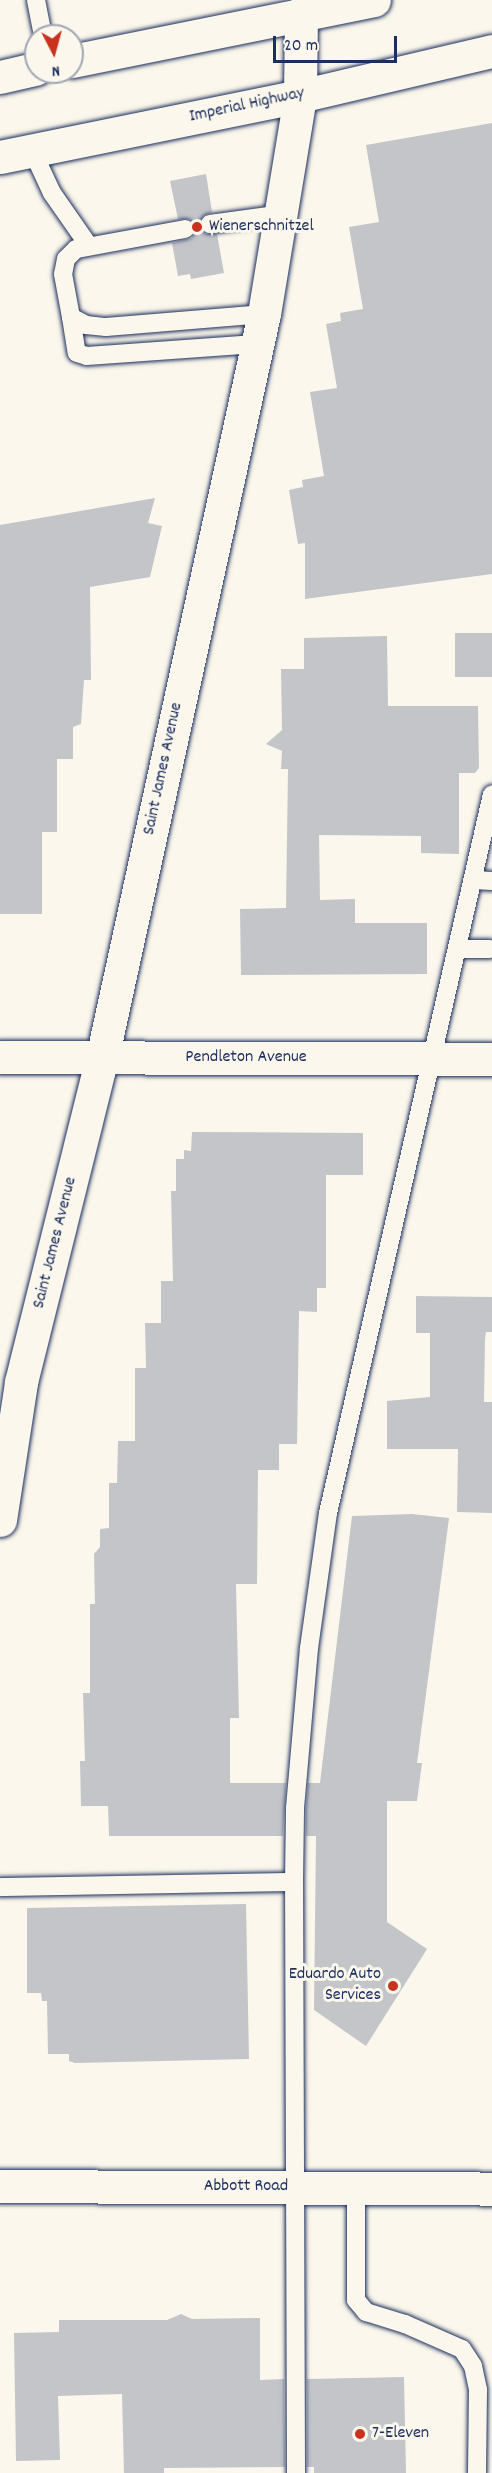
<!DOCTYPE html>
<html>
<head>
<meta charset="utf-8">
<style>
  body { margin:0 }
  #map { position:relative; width:492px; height:2473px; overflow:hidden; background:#fbf7ec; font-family:Dekko,sans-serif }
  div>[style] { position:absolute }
  .building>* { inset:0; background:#c3c5c9; transform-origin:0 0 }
  .roads { filter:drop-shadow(0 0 2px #1b2f5e) drop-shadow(0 0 2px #1b2f5e) }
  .service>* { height:18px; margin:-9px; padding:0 9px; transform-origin:9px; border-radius:9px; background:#fbf7ec }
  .minor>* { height:33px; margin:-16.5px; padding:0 16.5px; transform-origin:16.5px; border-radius:16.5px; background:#fbf7ec }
  .tertiary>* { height:33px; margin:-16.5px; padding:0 16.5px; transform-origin:16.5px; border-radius:16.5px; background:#fbf7ec }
  .primary>* { height:33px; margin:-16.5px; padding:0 16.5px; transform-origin:16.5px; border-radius:16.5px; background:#fbf7ec }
  .dots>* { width:16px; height:16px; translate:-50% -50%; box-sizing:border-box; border:3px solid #fbf7ec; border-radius:50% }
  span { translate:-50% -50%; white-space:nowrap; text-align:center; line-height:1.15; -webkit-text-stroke:6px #fbf7ec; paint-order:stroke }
  .street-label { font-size:18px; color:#1b2f5e }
  .poi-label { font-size:18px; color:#1b2f5e }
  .left { translate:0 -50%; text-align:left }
  .right { translate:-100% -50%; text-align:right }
  .north { position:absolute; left:24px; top:24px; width:60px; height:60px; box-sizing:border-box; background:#fbf7ec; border:2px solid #a1a7b3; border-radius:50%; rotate:174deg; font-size:16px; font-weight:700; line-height:24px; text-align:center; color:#1b2f5e }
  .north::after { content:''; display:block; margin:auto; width:21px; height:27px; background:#c8321e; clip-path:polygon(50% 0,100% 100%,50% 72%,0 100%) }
  .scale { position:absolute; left:273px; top:36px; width:124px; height:27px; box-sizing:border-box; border:3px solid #1b2f5e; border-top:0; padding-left:8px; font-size:18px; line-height:21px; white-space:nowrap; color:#1b2f5e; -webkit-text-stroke:4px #fbf7ec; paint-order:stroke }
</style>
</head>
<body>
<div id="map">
  <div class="building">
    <div style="clip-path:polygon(492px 123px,492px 574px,305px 599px,305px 543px,298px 544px,289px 490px,303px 487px,302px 480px,324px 476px,310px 392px,337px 388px,326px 324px,341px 321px,340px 313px,363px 309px,349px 227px,379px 222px,366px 145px)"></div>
    <div style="clip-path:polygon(206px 174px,212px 212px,203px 216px,199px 226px,205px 234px,217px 234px,224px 273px,191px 279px,190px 274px,178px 276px,172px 243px,192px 238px,196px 226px,189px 219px,178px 219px,170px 181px)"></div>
    <div style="clip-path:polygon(155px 498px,148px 523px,162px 526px,150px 577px,90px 587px,91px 680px,84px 680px,81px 724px,73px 727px,73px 759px,57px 759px,57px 832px,42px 832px,42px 914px,0 914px,0 525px)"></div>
    <div style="left:492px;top:633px;width:44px;height:37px;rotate:90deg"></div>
    <div style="clip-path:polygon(387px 636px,388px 706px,478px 706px,479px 768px,475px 773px,459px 773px,459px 854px,421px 853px,421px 836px,319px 835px,320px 900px,355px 899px,355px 923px,427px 923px,427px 974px,241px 975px,240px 909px,286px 908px,288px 769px,281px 769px,282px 751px,266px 744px,282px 730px,281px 669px,304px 669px,304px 638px)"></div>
    <div style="clip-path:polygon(192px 1132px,363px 1133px,363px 1175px,326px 1175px,326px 1288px,317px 1288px,317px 1312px,299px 1311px,297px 1444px,279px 1444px,279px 1470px,258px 1470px,257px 1584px,236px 1584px,239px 1718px,230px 1718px,230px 1783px,286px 1783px,283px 1836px,109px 1836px,108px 1806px,81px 1806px,80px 1761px,85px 1761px,83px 1693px,90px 1693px,90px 1604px,95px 1604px,94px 1554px,100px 1547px,100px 1529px,109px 1528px,109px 1483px,117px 1483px,118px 1441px,135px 1441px,135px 1368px,146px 1368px,145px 1323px,161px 1323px,161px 1281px,173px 1281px,171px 1191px,176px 1191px,176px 1159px,184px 1159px,184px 1150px,191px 1151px)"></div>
    <div style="clip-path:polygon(416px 1296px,492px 1297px,492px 1332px,486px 1332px,485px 1339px,484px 1402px,492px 1402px,492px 1513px,457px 1512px,458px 1449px,387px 1449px,387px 1401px,430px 1397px,430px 1333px,416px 1333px)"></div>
    <div style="clip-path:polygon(412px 1514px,449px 1518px,417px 1763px,422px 1763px,417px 1801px,387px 1801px,387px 1922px,427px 1949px,366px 2046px,314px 2010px,316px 1836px,306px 1836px,306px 1809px,308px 1783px,320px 1783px,352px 1516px)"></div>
    <div style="clip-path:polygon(246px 1904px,249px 2059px,75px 2063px,69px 2061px,69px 2054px,48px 2054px,47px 2001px,42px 2001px,41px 1993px,27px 1993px,27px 1908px)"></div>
    <div style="clip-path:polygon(181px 2314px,192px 2319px,260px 2318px,260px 2380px,284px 2379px,285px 2467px,164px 2468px,164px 2473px,124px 2473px,122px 2394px,58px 2396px,60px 2460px,16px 2461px,14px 2333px,59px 2332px,59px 2320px,167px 2320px)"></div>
    <div style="clip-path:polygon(404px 2377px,406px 2473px,314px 2473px,314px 2467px,307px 2467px,307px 2379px)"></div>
  </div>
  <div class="roads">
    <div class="service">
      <div style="left:36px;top:0;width:37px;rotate:79deg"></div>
      <div style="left:32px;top:150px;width:47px;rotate:65.1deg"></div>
      <div style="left:52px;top:193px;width:65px;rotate:55.1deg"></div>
      <div style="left:210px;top:224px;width:74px;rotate:-7.8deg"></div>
      <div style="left:185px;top:229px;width:111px;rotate:169.6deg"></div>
      <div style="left:76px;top:249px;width:14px;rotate:135deg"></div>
      <div style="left:66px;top:259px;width:15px;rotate:101deg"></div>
      <div style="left:63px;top:274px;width:44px;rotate:79.5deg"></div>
      <div style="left:71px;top:317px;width:17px;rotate:28deg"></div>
      <div style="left:86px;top:325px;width:20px;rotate:6deg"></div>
      <div style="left:106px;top:327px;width:159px;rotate:-4.7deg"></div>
      <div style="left:71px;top:317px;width:36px;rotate:81deg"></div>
      <div style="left:77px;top:353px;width:10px;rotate:17deg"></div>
      <div style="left:87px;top:356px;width:169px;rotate:-4.1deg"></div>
      <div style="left:473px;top:880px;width:19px;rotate:3deg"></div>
      <div style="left:457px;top:949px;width:33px"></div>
      <div style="left:0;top:1887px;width:294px;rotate:-1deg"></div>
      <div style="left:356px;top:2188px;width:112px;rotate:90deg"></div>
      <div style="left:356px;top:2300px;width:16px;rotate:50deg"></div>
      <div style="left:366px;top:2312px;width:41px;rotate:17.1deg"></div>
      <div style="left:405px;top:2324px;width:62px;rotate:23.7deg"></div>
      <div style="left:462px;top:2349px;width:20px;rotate:57deg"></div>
      <div style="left:473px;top:2366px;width:25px;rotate:78deg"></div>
      <div style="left:478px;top:2390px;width:83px;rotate:90.7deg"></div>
      <div style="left:296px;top:2473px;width:591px;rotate:-90.19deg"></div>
      <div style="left:294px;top:1882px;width:74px;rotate:-89.2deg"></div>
      <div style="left:295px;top:1808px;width:161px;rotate:-85deg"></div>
      <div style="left:309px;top:1648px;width:136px;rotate:-82deg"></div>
      <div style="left:328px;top:1513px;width:737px;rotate:-77.15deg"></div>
    </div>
    <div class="minor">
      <div style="left:0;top:1057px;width:492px;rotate:0.2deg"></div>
      <div style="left:0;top:1520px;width:140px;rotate:-81.3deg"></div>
      <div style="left:21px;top:1382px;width:334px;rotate:-76deg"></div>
      <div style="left:102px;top:1058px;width:761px;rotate:-77.72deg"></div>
      <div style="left:264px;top:314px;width:221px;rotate:-80.6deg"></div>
      <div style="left:300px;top:96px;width:83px;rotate:-89.3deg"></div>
    </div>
    <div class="tertiary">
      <div style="left:0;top:2186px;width:492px;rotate:0.3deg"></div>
    </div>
    <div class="primary">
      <div style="left:72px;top:61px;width:308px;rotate:-11.4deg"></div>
      <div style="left:0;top:77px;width:37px;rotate:-13deg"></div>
      <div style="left:0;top:157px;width:306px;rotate:-11.5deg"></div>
      <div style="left:300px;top:96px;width:197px;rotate:-13.2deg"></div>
    </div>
  </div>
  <div class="dots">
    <div style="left:197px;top:227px;background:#c8321e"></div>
    <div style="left:393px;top:1986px;background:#c8321e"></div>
    <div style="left:360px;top:2434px;background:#c8321e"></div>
  </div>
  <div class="street-label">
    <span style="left:247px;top:106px;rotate:-12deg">Imperial Highway</span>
    <span style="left:164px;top:769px;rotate:-78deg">Saint James Avenue</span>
    <span style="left:246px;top:1058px">Pendleton Avenue</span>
    <span style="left:56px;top:1243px;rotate:-76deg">Saint James Avenue</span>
    <span style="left:246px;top:2187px">Abbott Road</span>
  </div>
  <div class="poi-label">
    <span class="left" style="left:209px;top:227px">Wienerschnitzel</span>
    <span class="right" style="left:381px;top:1986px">Eduardo Auto<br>Services</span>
    <span class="left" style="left:372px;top:2434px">7-Eleven</span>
  </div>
  <div class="north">N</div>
  <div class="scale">20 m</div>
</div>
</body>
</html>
